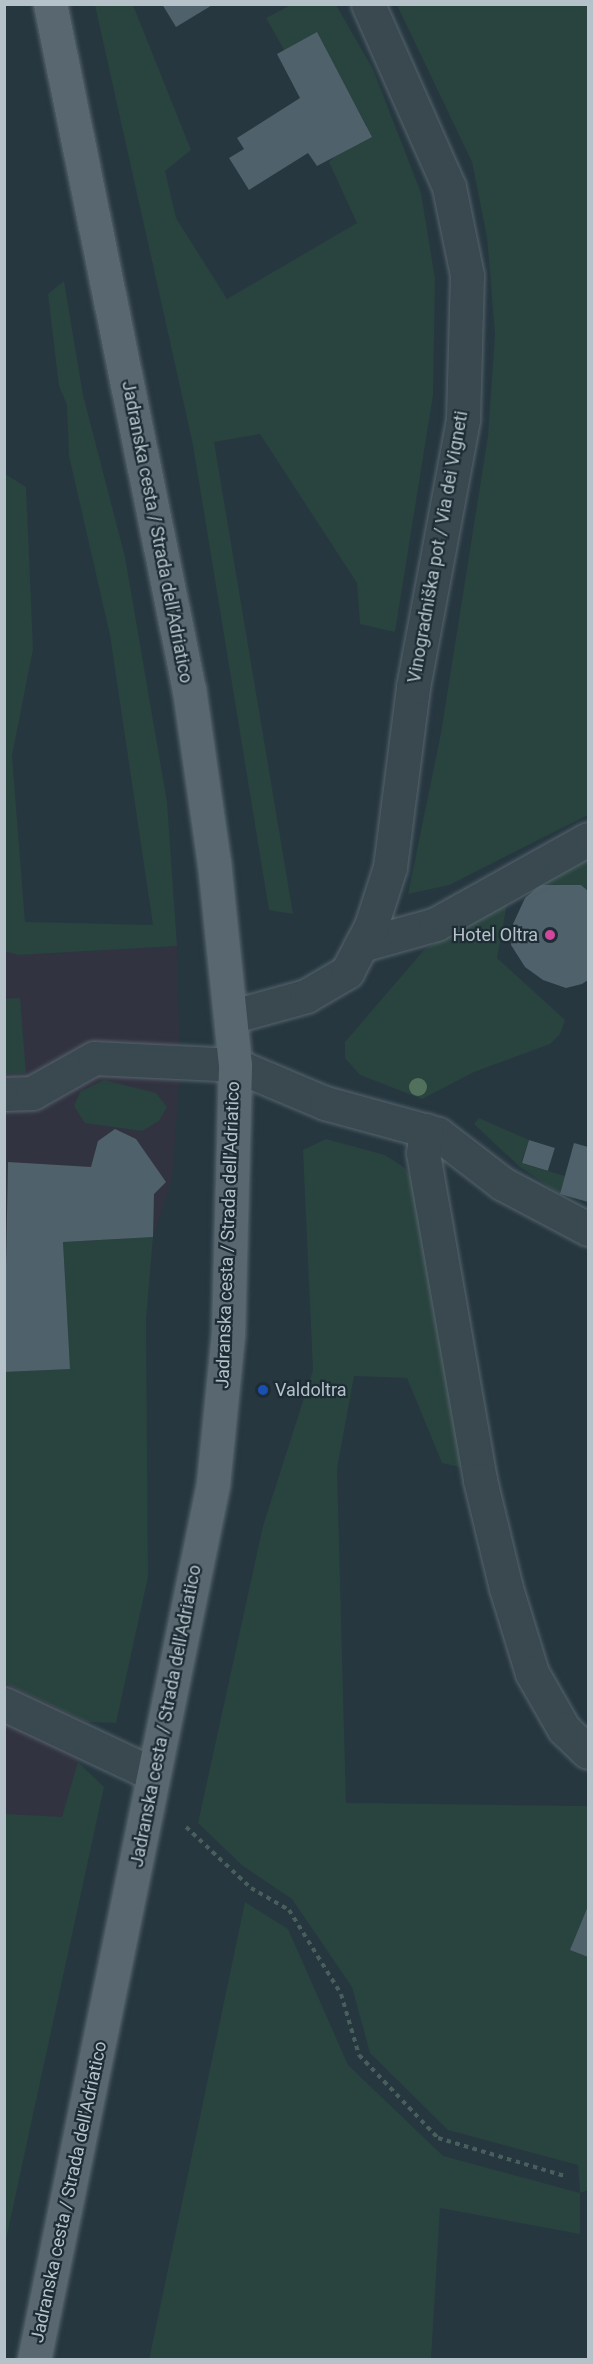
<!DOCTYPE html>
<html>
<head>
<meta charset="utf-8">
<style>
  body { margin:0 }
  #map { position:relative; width:593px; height:2364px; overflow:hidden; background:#263740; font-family:Roboto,sans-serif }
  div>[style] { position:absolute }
  .medical>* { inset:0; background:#323341 }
  .green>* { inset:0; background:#29433f }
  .building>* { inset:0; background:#4f616b; transform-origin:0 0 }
  .path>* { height:4px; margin-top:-2px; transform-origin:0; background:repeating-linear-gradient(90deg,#485f5c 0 4.5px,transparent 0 9px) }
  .roads { filter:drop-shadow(0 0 2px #57656d) drop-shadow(0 0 2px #57656d) }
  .minor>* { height:33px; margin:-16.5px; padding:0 16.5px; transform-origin:16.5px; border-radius:16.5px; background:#3a4850 }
  .major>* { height:33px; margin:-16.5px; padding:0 16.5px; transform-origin:16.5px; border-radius:16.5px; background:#586770 }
  .trees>* { width:18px; height:18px; margin:-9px; border-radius:50%; background:#51715d }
  .dots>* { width:16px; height:16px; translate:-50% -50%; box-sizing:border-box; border:3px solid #1e2d35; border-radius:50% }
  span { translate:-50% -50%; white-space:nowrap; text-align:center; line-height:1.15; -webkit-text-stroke:4.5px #1e2d35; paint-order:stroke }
  .street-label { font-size:18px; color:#b6c2ca }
  .poi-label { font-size:18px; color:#b6c2ca }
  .right { translate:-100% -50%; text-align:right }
  .left { translate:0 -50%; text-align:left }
  .frame { position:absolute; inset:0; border:6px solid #b6c2ca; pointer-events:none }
</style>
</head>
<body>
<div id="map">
  <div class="medical">
    <div style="clip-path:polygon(177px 946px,180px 1069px,172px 1179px,102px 1392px,107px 1600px,85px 1742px,25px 1939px,5px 2038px,5px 951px,18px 955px)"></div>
  </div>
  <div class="green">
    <div style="clip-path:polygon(95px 5px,133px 5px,191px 150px,165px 171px,176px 218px,227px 299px,357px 223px,329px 162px,367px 126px,327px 54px,287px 55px,266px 18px,291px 5px,336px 5px,373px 69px,421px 193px,435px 279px,433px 395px,395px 632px,360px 624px,357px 583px,260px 434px,214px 442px,293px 914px,269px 910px,193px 445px)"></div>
    <div style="clip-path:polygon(397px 5px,588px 5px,588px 815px,449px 885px,408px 894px,441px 733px,488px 436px,495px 335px,487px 237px,472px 162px)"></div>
    <div style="clip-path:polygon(64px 281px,83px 395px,125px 557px,167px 802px,177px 946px,18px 955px,4px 951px,5px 474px,26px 487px,33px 649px,12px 756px,25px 922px,153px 925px,110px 635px,69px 456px,67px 405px,59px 386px,48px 294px)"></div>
    <div style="clip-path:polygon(588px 855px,588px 891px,581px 885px,540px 885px)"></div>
    <div style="clip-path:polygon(508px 898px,497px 958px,565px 1020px,560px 1034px,550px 1044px,474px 1072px,422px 1099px,360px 1075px,345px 1058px,345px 1042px,424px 950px)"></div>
    <div style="clip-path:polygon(20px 998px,26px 1073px,5px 1074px,5px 999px)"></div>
    <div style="clip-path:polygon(104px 1080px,156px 1093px,167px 1107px,159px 1121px,142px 1131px,85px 1123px,74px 1106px,80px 1092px)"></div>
    <div style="clip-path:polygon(479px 1118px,529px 1140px,521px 1163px,565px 1176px,560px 1194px,520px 1167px,474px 1124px)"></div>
    <div style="clip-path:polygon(326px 1139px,385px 1155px,405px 1168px,415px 1187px,468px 1469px,442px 1463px,407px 1378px,354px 1376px,337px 1469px,346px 1803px,588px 1806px,588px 1906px,571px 1950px,588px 1957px,588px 2190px,580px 2193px,580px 2234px,440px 2208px,431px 2359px,149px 2360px,245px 1902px,288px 1929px,348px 2065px,443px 2156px,580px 2193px,578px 2165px,448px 2130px,370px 2053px,352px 1987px,292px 1899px,243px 1866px,198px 1823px,263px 1526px,313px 1370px,303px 1150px)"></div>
    <div style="clip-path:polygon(153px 1237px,146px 1320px,148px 1577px,116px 1723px,87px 1722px,5px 1683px,4px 1372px,69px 1369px,63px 1242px)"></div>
    <div style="clip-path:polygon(78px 1762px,104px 1787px,5px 2244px,5px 1814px,62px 1817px)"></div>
  </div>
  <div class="building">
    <div style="clip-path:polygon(162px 4px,214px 4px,176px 27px)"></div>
    <div style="clip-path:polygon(317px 32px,372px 137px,317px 166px,308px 153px,249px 190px,229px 158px,244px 149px,237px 138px,300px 98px,277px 54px)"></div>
    <div style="clip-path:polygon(540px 885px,581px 885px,588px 891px,588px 980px,582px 984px,566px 988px,543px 980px,525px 967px,511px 945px,513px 924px,525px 898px)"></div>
    <div style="clip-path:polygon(115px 1129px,136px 1139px,166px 1182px,154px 1194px,153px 1237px,63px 1242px,70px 1369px,4px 1372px,8px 1162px,91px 1167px,98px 1141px)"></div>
    <div style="left:529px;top:1140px;width:27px;height:24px;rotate:17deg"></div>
    <div style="clip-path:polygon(574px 1143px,588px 1147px,588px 1202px,560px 1194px)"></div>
    <div style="clip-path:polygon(588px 1906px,588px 1957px,570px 1950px)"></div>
  </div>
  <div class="path">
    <div style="left:186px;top:1827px;width:89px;rotate:43.2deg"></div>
    <div style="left:251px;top:1888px;width:44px;rotate:30.1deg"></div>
    <div style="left:289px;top:1910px;width:99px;rotate:58.2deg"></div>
    <div style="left:341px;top:1994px;width:64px;rotate:73.6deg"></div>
    <div style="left:359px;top:2055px;width:115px;rotate:46.4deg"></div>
    <div style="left:438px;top:2138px;width:133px;rotate:16.7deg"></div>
  </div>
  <div class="roads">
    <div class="minor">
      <div style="left:361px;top:945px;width:78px;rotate:-15.6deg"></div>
      <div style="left:436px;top:924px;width:174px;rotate:-29.2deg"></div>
      <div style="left:230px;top:1017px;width:79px;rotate:-15.4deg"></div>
      <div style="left:306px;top:996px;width:48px;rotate:-30.3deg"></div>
      <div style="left:347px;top:972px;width:52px;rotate:-62.4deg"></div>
      <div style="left:371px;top:926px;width:62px;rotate:-72.1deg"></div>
      <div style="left:390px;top:867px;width:181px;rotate:-82.7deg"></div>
      <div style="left:413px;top:687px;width:273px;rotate:-79.4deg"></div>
      <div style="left:463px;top:419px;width:144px;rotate:-88.4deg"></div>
      <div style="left:467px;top:275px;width:90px;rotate:-101.6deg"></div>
      <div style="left:449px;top:187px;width:200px;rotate:-113.9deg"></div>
      <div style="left:4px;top:1094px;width:28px;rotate:-2deg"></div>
      <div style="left:32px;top:1093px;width:71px;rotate:-29.4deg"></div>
      <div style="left:94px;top:1058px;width:141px;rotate:2.8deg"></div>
      <div style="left:235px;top:1065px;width:98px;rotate:22.9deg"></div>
      <div style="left:325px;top:1103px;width:117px;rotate:15.3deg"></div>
      <div style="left:438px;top:1134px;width:82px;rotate:37.6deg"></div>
      <div style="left:503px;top:1184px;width:96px;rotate:27.9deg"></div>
      <div style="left:426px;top:1130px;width:23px;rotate:97deg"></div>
      <div style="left:423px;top:1153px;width:332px;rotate:80.1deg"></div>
      <div style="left:480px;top:1480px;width:111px;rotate:76.5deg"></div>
      <div style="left:506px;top:1588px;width:89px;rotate:73deg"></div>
      <div style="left:532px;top:1673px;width:64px;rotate:60.3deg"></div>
      <div style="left:564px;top:1729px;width:33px;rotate:44deg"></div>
      <div style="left:4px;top:1704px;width:165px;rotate:25.2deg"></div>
    </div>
    <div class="major">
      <div style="left:34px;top:2360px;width:894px;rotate:-78.45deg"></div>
      <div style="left:213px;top:1484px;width:150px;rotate:-84.3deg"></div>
      <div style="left:228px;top:1335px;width:270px;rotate:-88.5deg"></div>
      <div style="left:235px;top:1065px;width:203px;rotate:-95.9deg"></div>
      <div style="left:214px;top:863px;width:175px;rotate:-98.2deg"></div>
      <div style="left:189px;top:690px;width:700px;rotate:-101.45deg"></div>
    </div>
  </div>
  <div class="trees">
    <div style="left:418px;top:1087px"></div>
  </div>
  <div class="dots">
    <div style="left:550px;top:935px;background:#d1479c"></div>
    <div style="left:263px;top:1390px;background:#1a4fb4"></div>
  </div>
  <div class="street-label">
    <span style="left:157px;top:532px;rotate:79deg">Jadranska cesta / Strada dell'Adriatico</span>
    <span style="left:438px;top:547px;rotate:-80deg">Vinogradniška pot / Via dei Vigneti</span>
    <span style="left:228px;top:1235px;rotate:-88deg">Jadranska cesta / Strada dell'Adriatico</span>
    <span style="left:166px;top:1716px;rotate:-79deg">Jadranska cesta / Strada dell'Adriatico</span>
    <span style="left:69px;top:2192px;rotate:-78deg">Jadranska cesta / Strada dell'Adriatico</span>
  </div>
  <div class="poi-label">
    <span class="right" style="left:538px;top:935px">Hotel Oltra</span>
    <span class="left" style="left:275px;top:1390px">Valdoltra</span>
  </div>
  <div class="frame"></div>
</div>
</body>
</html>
